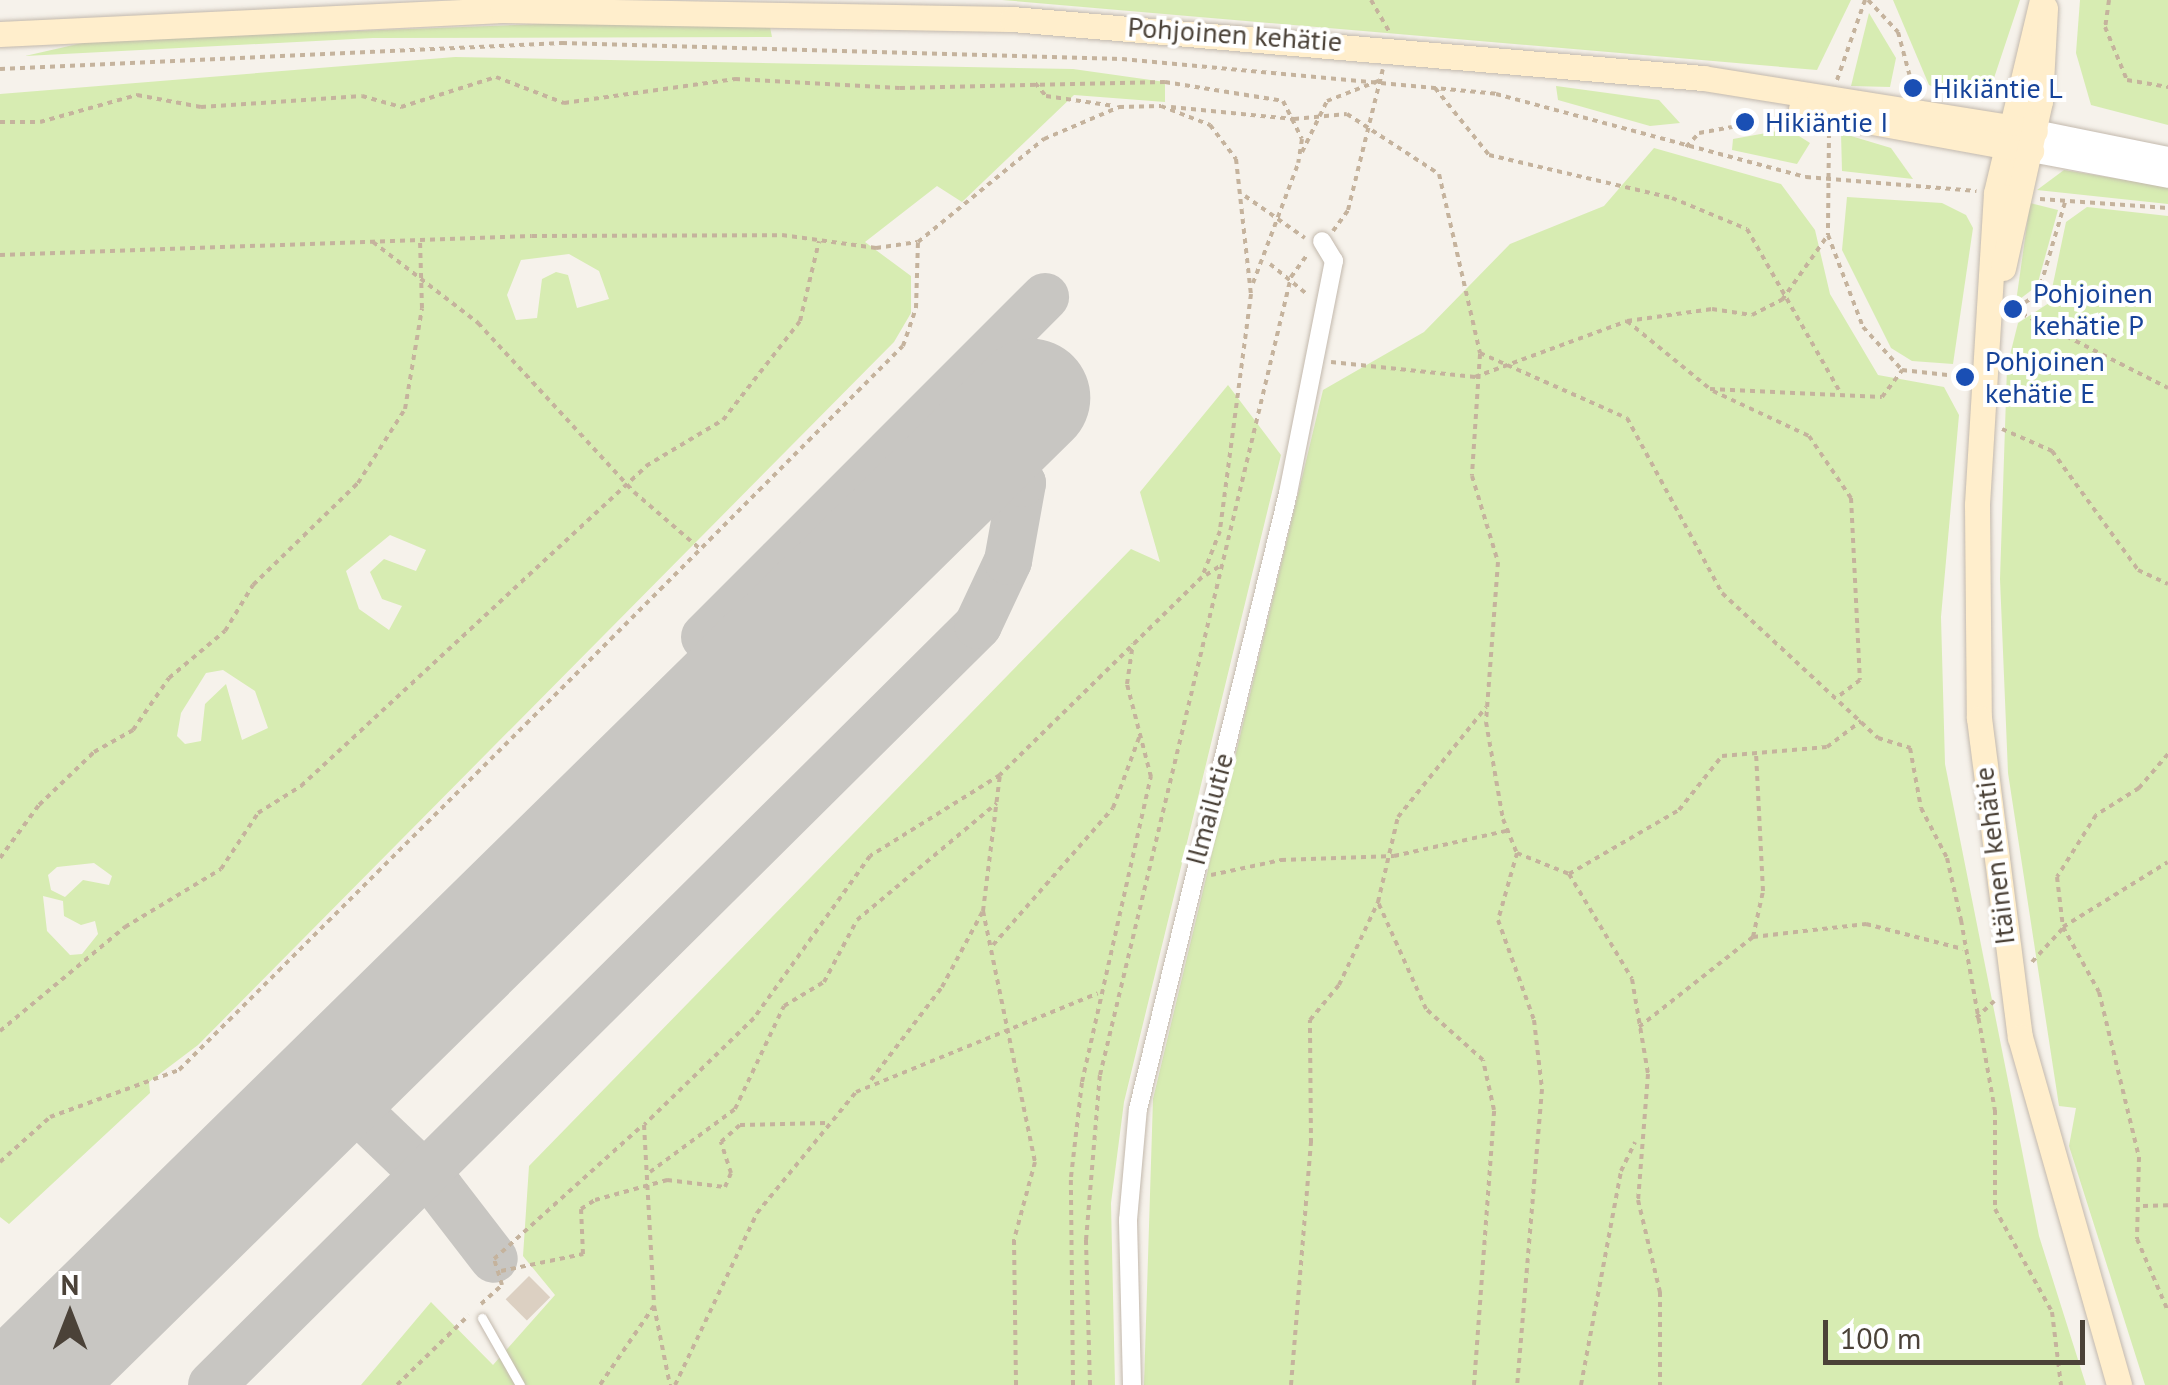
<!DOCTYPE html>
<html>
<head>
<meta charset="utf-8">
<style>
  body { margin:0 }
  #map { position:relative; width:2168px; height:1385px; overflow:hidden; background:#f6f2eb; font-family:"PT Sans",sans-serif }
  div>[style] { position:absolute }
  .green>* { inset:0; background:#d7ecb2 }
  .taxiway>* { height:48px; margin:-24px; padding:0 24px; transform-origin:24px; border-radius:24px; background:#c8c6c2 }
  .runway>* { height:118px; margin:-59px; padding:0 59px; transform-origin:59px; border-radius:59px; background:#c8c6c2 }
  .building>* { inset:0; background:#dcd0c2; transform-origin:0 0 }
  .path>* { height:4px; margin-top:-2px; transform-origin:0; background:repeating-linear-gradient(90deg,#c5b39d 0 5px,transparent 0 10px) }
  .roads { filter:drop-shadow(0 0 2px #c3b9ad) drop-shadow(0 0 2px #c3b9ad) }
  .service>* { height:9px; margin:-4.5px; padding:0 4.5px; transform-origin:4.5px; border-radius:4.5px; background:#fff }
  .minor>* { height:18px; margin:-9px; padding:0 9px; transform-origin:9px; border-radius:9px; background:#fff }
  .tertiary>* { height:22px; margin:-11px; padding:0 11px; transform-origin:11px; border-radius:11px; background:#fff }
  .secondary>* { height:25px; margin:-12.5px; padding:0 12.5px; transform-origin:12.5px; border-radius:12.5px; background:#fec }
  .dots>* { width:28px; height:28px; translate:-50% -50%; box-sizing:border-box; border:5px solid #fff; border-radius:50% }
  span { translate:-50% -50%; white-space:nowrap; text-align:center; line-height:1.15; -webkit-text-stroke:8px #fff; paint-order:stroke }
  .street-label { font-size:28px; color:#4b4238 }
  .transit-label { font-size:28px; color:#164399 }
  .left { translate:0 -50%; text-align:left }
  .north { position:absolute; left:20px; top:1265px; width:100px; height:100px; -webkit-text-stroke:8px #fff; paint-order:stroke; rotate:0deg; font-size:28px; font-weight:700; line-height:40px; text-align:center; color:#4b4238 }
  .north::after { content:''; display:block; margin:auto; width:35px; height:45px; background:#4b4238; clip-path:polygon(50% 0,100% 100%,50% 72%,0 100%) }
  .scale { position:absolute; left:1823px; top:1320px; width:262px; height:45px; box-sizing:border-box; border:5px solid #4b4238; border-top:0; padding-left:12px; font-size:30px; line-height:35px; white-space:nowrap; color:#4b4238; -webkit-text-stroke:8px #fff; paint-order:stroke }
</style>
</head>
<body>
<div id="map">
  <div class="green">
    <div style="clip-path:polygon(1002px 0,1851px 0,1817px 70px)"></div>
    <div style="clip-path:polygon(1893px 0,2020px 0,1989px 93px,1959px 99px,1929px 85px)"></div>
    <div style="clip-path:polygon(2080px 0,2168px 0,2168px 125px,2091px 105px,2076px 53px)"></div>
    <div style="clip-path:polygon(1869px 13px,1896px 58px,1890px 87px,1851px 86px)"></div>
    <div style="clip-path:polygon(594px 22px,770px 27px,772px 37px,373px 38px,25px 56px,91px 41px)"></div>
    <div style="clip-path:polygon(evenodd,455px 57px,1073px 69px,1165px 82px,1165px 102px,1074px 95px,962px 202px,937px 186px,865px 242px,911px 276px,911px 313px,894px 342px,198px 1045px,149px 1082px,150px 1093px,9px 1224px,0 1217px,0 94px,455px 57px,569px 254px,599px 271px,609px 299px,577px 308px,568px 275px,556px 272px,542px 279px,537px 318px,516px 320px,507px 295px,521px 260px,569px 254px,455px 57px,390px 535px,426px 550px,416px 571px,384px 559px,370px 572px,382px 599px,402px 606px,389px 630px,359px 609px,346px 571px,390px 535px,455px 57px,223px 670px,255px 691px,268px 728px,242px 740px,226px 684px,205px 704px,201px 741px,185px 744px,177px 736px,181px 713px,206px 673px,223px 670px,455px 57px,94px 863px,112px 876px,109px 885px,83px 880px,65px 897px,51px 890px,48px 875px,57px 867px,94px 863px,455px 57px,43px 896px,63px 901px,64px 916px,81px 925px,95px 921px,98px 934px,82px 954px,70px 955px,47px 931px,43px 896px)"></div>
    <div style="clip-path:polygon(1556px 86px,1659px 100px,1680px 123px,1650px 126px,1558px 100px)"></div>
    <div style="clip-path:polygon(1788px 129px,1810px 143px,1797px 164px,1732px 150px,1733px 139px)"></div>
    <div style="clip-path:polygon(1841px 133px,1891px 148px,1913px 179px,1842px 171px)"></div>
    <div style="clip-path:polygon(1654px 148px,1781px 184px,1815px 230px,1830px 294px,1878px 375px,1944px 387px,1959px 415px,1941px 617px,1945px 764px,2039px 1236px,2086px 1385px,1144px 1385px,1153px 1099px,1323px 390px,1424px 332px,1510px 244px,1604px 206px)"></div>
    <div style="clip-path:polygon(2064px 170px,2168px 187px,2168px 204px,2037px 190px)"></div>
    <div style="clip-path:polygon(1847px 197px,1942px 203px,1966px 215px,1973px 228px,1953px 364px,1912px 361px,1891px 348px,1842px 250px)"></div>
    <div style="clip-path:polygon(2030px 203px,2058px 210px,2037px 286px,2016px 302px)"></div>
    <div style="clip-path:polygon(2087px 207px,2168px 216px,2168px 1385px,2145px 1385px,2069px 1146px,2076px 1108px,2059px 1106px,2008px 773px,2000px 579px,2007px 367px,2018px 323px,2049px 303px,2066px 222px)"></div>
    <div style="clip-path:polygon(1228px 385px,1281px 455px,1124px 1102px,1111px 1203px,1115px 1385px,361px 1385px,431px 1302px,493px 1365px,555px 1295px,523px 1256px,529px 1166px,1131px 549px,1160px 562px,1140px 492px)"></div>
  </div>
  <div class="taxiway">
    <div style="left:705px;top:637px;width:481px;rotate:-45deg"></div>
    <div style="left:331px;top:1085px;width:151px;rotate:43.7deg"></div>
    <div style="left:440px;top:1189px;width:88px;rotate:52.4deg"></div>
    <div style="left:212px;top:1385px;width:1079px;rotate:-44.77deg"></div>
    <div style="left:978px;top:625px;width:71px;rotate:-64.9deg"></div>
    <div style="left:1008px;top:561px;width:79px;rotate:-79.8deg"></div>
    <div style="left:1022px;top:483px;width:55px;rotate:-131.3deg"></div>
  </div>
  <div class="runway">
    <div style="left:26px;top:1385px;width:1409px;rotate:-44.48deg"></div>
  </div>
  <div class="building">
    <div style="left:529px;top:1276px;width:30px;height:33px;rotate:45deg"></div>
  </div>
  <div class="path">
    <div style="left:1371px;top:0;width:36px;rotate:60deg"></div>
    <div style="left:1868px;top:0;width:44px;rotate:46.8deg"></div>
    <div style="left:1898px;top:32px;width:58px;rotate:75deg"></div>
    <div style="left:2109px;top:0;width:27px;rotate:98deg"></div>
    <div style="left:2105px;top:27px;width:57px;rotate:67.5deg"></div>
    <div style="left:2127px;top:80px;width:42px;rotate:9.7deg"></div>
    <div style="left:0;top:69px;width:563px;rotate:-2.65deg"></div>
    <div style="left:562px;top:43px;width:560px;rotate:1.64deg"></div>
    <div style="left:1122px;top:59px;width:376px;rotate:5.3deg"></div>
    <div style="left:1496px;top:94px;width:321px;rotate:15deg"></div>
    <div style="left:1806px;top:177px;width:171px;rotate:4.7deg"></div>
    <div style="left:1837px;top:80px;width:85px;rotate:-70.7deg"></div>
    <div style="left:1035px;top:83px;width:17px;rotate:50deg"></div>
    <div style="left:1046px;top:96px;width:69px;rotate:8.4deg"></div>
    <div style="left:1435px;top:88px;width:86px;rotate:51.1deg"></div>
    <div style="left:1489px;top:155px;width:188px;rotate:13.2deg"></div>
    <div style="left:1672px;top:198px;width:81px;rotate:22.5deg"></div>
    <div style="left:1747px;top:229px;width:190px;rotate:60.3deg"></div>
    <div style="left:1171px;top:107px;width:124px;rotate:5.6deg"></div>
    <div style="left:1294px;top:119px;width:53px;rotate:-5.4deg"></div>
    <div style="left:1347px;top:114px;width:110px;rotate:33.1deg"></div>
    <div style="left:1439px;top:174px;width:184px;rotate:77.1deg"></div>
    <div style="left:1480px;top:353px;width:161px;rotate:23.9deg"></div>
    <div style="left:1627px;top:418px;width:199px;rotate:61.5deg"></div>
    <div style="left:1722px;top:593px;width:213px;rotate:42.9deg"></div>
    <div style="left:1878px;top:738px;width:34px;rotate:17deg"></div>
    <div style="left:1910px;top:748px;width:61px;rotate:79.6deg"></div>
    <div style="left:1921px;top:808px;width:56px;rotate:62.5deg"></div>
    <div style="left:1947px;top:858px;width:64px;rotate:77.3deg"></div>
    <div style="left:1961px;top:920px;width:193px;rotate:79.9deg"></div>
    <div style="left:1995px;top:1110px;width:99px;rotate:90deg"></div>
    <div style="left:1995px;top:1209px;width:118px;rotate:61deg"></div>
    <div style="left:2052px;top:1312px;width:74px;rotate:83deg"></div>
    <div style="left:0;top:122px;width:40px"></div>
    <div style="left:40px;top:122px;width:101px;rotate:-15.6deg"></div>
    <div style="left:137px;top:95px;width:65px;rotate:10.6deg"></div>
    <div style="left:201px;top:107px;width:161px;rotate:-3.9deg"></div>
    <div style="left:362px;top:96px;width:41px;rotate:15.8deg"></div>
    <div style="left:401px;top:107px;width:100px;rotate:-17.5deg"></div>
    <div style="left:496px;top:77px;width:73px;rotate:20.9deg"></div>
    <div style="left:564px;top:103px;width:173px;rotate:-8deg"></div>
    <div style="left:735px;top:79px;width:165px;rotate:3.1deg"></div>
    <div style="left:900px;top:88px;width:265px;rotate:-1.3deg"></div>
    <div style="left:1165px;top:82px;width:120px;rotate:9.1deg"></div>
    <div style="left:1283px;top:101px;width:42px;rotate:63.4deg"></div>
    <div style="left:1302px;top:139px;width:24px;rotate:99deg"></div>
    <div style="left:1829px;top:133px;width:102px;rotate:90.6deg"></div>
    <div style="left:1828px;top:235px;width:98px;rotate:69.2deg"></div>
    <div style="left:1863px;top:327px;width:58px;rotate:47.8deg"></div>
    <div style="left:1902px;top:370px;width:64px;rotate:6.2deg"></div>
    <div style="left:1686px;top:147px;width:19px;rotate:-47deg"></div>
    <div style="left:1699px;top:133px;width:56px;rotate:-10.3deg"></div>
    <div style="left:1302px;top:152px;width:57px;rotate:-63.9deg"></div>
    <div style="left:1327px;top:101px;width:58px;rotate:-21.3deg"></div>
    <div style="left:1245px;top:196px;width:73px;rotate:35deg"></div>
    <div style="left:2040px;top:199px;width:128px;rotate:4deg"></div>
    <div style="left:1333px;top:231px;width:26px;rotate:-54deg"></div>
    <div style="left:1348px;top:210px;width:145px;rotate:-76.1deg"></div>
    <div style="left:373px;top:242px;width:133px;rotate:37.6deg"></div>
    <div style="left:478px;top:323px;width:230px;rotate:47.3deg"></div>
    <div style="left:634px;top:492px;width:87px;rotate:40.8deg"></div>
    <div style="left:0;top:255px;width:532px;rotate:-2.05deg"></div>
    <div style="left:532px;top:236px;width:250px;rotate:-0.2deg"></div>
    <div style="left:782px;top:235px;width:95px;rotate:7.9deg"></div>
    <div style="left:876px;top:248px;width:42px;rotate:-8.1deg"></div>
    <div style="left:918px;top:242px;width:163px;rotate:-39.3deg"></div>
    <div style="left:1044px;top:139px;width:82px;rotate:-23.1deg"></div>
    <div style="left:1119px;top:107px;width:42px;rotate:-1.4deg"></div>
    <div style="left:1161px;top:106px;width:53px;rotate:21.2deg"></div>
    <div style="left:1210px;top:125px;width:43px;rotate:52.6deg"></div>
    <div style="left:1236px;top:159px;width:136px;rotate:83.7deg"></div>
    <div style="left:1251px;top:294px;width:239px;rotate:97.5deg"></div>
    <div style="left:1220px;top:531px;width:49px;rotate:111.4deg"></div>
    <div style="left:1202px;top:577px;width:283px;rotate:135.6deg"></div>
    <div style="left:1000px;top:775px;width:153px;rotate:148.1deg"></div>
    <div style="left:870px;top:856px;width:199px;rotate:125.6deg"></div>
    <div style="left:754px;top:1018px;width:153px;rotate:135.8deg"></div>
    <div style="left:644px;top:1125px;width:181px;rotate:86.8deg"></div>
    <div style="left:654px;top:1306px;width:96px;rotate:124.4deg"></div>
    <div style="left:1270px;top:264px;width:49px;rotate:39.2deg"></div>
    <div style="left:1253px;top:283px;width:130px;rotate:-69.3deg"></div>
    <div style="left:2016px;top:308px;width:26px;rotate:-32deg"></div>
    <div style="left:2038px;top:294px;width:99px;rotate:-73.6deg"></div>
    <div style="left:2013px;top:309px;width:174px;rotate:27deg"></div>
    <div style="left:1627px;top:321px;width:86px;rotate:-8deg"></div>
    <div style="left:1712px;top:309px;width:40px;rotate:8.5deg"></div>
    <div style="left:1752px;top:315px;width:34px;rotate:-27deg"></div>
    <div style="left:1782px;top:300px;width:80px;rotate:-54.7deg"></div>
    <div style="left:1480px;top:354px;width:122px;rotate:93.8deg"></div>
    <div style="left:1472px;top:476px;width:90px;rotate:73.2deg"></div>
    <div style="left:1498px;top:562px;width:160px;rotate:94.3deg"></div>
    <div style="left:1486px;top:722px;width:98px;rotate:80.1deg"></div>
    <div style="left:1503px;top:819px;width:37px;rotate:68deg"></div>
    <div style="left:1517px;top:853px;width:56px;rotate:22deg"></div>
    <div style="left:1569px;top:874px;width:122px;rotate:59deg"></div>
    <div style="left:1632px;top:979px;width:96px;rotate:80.4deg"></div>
    <div style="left:1648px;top:1074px;width:126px;rotate:94.5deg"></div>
    <div style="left:1638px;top:1200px;width:95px;rotate:76.6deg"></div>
    <div style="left:1660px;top:1292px;width:93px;rotate:90deg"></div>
    <div style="left:1331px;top:362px;width:145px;rotate:5.9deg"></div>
    <div style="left:1475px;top:377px;width:162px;rotate:-20.2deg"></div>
    <div style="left:1627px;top:321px;width:107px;rotate:39.3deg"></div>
    <div style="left:1710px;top:389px;width:172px;rotate:2.7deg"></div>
    <div style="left:1882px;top:397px;width:34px;rotate:-53deg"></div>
    <div style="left:1713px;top:391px;width:106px;rotate:25.1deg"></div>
    <div style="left:1809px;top:436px;width:75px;rotate:55.9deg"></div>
    <div style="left:1851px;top:498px;width:182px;rotate:87.2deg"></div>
    <div style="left:1860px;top:680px;width:30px;rotate:143deg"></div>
    <div style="left:2002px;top:429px;width:55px;rotate:23.7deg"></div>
    <div style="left:2052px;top:451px;width:147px;rotate:54.1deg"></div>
    <div style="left:2138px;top:570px;width:33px;rotate:25deg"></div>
    <div style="left:1206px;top:575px;width:20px;rotate:-33deg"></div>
    <div style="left:2168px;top:754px;width:45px;rotate:130.5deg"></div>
    <div style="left:2139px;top:788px;width:51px;rotate:147.9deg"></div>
    <div style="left:2096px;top:815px;width:73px;rotate:122.2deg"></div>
    <div style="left:2057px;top:877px;width:50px;rotate:83.2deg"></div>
    <div style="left:2063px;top:927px;width:74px;rotate:61deg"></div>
    <div style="left:2099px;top:992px;width:170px;rotate:76.4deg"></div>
    <div style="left:2139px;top:1157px;width:82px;rotate:91.4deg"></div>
    <div style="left:2137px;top:1239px;width:78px;rotate:66.7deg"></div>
    <div style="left:1517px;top:853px;width:70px;rotate:105.8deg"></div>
    <div style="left:1498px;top:920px;width:106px;rotate:70.2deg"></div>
    <div style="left:1534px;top:1020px;width:69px;rotate:83.4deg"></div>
    <div style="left:1542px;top:1089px;width:297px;rotate:94.8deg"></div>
    <div style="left:0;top:858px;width:66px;rotate:-53.7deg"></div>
    <div style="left:39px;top:805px;width:76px;rotate:-43.9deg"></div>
    <div style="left:94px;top:752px;width:45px;rotate:-29.4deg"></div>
    <div style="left:133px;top:730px;width:63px;rotate:-55.3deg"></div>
    <div style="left:169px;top:678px;width:73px;rotate:-40deg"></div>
    <div style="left:225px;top:631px;width:54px;rotate:-58.7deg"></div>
    <div style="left:253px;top:585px;width:146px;rotate:-44.2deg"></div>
    <div style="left:358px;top:483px;width:88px;rotate:-57.6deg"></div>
    <div style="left:405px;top:409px;width:102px;rotate:-80.4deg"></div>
    <div style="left:422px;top:308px;width:68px;rotate:-91.7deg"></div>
    <div style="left:1569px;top:874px;width:127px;rotate:-30.2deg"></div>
    <div style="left:1679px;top:810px;width:69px;rotate:-51.5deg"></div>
    <div style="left:1722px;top:756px;width:105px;rotate:-4.9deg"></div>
    <div style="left:1827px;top:747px;width:43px;rotate:-37.4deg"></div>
    <div style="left:1211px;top:875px;width:72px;rotate:-12.1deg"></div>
    <div style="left:1281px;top:860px;width:113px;rotate:-2deg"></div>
    <div style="left:1394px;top:856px;width:115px;rotate:-12.6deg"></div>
    <div style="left:983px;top:911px;width:256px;rotate:78.3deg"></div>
    <div style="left:1035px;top:1162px;width:81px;rotate:105.1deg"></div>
    <div style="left:1014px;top:1240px;width:145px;rotate:89.2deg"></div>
    <div style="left:2063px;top:927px;width:123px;rotate:-31.8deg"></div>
    <div style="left:1753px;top:937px;width:47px;rotate:-77.7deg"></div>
    <div style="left:1763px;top:891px;width:136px;rotate:-92.9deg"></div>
    <div style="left:993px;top:945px;width:182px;rotate:-48.8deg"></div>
    <div style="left:1113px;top:808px;width:78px;rotate:-69.7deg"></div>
    <div style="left:2032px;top:962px;width:46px;rotate:-47.6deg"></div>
    <div style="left:1976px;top:1018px;width:25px;rotate:-43deg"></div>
    <div style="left:1639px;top:1027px;width:145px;rotate:-38.3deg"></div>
    <div style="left:1753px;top:937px;width:114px;rotate:-6.6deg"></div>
    <div style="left:1866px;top:924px;width:100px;rotate:14.5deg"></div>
    <div style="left:0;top:1031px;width:163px;rotate:-39.8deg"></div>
    <div style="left:125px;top:927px;width:112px;rotate:-31.1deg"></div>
    <div style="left:221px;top:869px;width:67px;rotate:-56.5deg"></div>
    <div style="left:258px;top:813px;width:51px;rotate:-32.1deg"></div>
    <div style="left:301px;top:786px;width:471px;rotate:-42.8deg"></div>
    <div style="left:646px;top:466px;width:90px;rotate:-30.9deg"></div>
    <div style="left:723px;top:420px;width:125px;rotate:-52.1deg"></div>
    <div style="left:800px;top:321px;width:82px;rotate:-76.6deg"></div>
    <div style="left:871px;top:1080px;width:117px;rotate:-52.6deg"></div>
    <div style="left:942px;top:987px;width:86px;rotate:-61.7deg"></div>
    <div style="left:983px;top:911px;width:137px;rotate:-82.9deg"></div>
    <div style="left:0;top:1162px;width:67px;rotate:-42deg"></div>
    <div style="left:50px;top:1117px;width:137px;rotate:-20deg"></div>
    <div style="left:179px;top:1070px;width:540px;rotate:-44.92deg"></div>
    <div style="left:561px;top:689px;width:484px;rotate:-45.1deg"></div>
    <div style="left:903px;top:346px;width:40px;rotate:-71.1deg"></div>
    <div style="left:916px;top:308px;width:66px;rotate:-88.3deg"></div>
    <div style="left:650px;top:1172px;width:106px;rotate:-36.5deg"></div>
    <div style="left:735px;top:1109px;width:114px;rotate:-64.6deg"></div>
    <div style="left:784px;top:1006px;width:47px;rotate:-31deg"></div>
    <div style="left:824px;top:982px;width:70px;rotate:-62deg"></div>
    <div style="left:857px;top:920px;width:182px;rotate:-39.9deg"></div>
    <div style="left:2143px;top:1206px;width:25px;rotate:-2deg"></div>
    <div style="left:501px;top:1271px;width:84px;rotate:-11.7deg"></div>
    <div style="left:583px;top:1254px;width:45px;rotate:-92.5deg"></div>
    <div style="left:581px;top:1209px;width:17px;rotate:-33deg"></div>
    <div style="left:595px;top:1200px;width:75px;rotate:-15.5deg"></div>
    <div style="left:667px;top:1180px;width:58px;rotate:6.9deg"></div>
    <div style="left:725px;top:1187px;width:15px;rotate:-67deg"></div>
    <div style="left:731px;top:1173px;width:33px;rotate:-108deg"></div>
    <div style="left:721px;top:1142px;width:25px;rotate:-42deg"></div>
    <div style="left:740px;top:1125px;width:86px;rotate:-1.3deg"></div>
    <div style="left:481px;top:1304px;width:28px;rotate:-42deg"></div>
    <div style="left:502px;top:1285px;width:27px;rotate:-107deg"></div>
    <div style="left:494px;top:1259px;width:200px;rotate:-42deg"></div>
    <div style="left:654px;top:1306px;width:81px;rotate:78.6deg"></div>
    <div style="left:397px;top:1385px;width:100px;rotate:-44.2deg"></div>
    <div style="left:675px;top:1385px;width:191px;rotate:-64.5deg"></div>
    <div style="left:757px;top:1213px;width:156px;rotate:-50.7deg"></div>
    <div style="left:856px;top:1092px;width:261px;rotate:-22.2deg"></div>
    <div style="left:1073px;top:1385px;width:208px;rotate:-90.6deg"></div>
    <div style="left:1071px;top:1177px;width:96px;rotate:-83.4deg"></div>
    <div style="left:1082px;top:1082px;width:313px;rotate:-77.3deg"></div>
    <div style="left:1151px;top:777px;width:96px;rotate:-104.5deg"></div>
    <div style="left:1127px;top:684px;width:41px;rotate:-81.7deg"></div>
    <div style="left:1090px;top:1385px;width:145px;rotate:-91.6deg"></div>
    <div style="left:1086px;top:1240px;width:166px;rotate:-85.2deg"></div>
    <div style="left:1100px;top:1075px;width:821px;rotate:-76.54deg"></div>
    <div style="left:1291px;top:277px;width:29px;rotate:-54deg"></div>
    <div style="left:1291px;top:1385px;width:243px;rotate:-85.3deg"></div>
    <div style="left:1311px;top:1143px;width:123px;rotate:-90.5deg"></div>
    <div style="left:1310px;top:1020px;width:45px;rotate:-50.4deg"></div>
    <div style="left:1339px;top:985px;width:92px;rotate:-64.8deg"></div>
    <div style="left:1474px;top:1385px;width:276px;rotate:-85.8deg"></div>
    <div style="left:1494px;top:1110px;width:51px;rotate:-102.4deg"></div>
    <div style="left:1483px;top:1060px;width:76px;rotate:-138.2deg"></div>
    <div style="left:1426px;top:1009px;width:117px;rotate:-114.2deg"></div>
    <div style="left:1378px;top:902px;width:87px;rotate:-76.8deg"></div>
    <div style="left:1398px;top:817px;width:141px;rotate:-51.3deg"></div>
    <div style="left:1581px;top:1385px;width:218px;rotate:-79.4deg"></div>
    <div style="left:1621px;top:1171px;width:32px;rotate:-64deg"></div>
  </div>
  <div class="roads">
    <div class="service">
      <div style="left:482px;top:1318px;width:77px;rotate:60.4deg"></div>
    </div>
    <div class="minor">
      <div style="left:1132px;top:1385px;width:165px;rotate:-91.4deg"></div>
      <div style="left:1128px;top:1220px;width:111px;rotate:-84.9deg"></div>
      <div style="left:1138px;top:1109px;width:634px;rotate:-76.31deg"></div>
      <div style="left:1288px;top:493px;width:237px;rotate:-78.8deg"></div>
      <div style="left:1334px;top:261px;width:23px;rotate:-121deg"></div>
    </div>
    <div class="tertiary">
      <div style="left:2035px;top:131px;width:136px;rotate:11.5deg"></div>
      <div style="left:2031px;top:151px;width:139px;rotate:10.7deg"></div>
    </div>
    <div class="secondary">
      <div style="left:2042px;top:0;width:198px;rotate:103.4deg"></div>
      <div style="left:1996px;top:193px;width:313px;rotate:93.5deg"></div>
      <div style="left:1977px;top:505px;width:213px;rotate:89.5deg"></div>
      <div style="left:1979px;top:718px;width:322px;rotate:82.7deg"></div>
      <div style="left:2020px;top:1037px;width:362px;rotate:74.1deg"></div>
      <div style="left:0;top:34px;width:503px;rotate:-2.74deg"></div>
      <div style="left:502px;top:10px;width:510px;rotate:1.01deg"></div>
      <div style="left:1012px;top:19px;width:694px;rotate:4.88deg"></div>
      <div style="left:1703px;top:78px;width:336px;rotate:9.1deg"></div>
      <div style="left:1801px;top:109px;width:234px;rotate:10.3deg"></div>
      <div style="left:2003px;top:268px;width:171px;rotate:-77.5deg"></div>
      <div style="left:2040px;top:101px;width:93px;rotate:-86.9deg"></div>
    </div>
  </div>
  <div class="dots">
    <div style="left:1913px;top:88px;background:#1a4fb4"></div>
    <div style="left:1745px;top:122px;background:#1a4fb4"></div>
    <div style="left:2013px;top:309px;background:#1a4fb4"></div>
    <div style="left:1965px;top:377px;background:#1a4fb4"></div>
  </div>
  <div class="street-label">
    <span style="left:1235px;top:34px;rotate:4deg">Pohjoinen kehätie</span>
    <span style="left:1209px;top:809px;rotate:-75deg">Ilmailutie</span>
    <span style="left:1994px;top:856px;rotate:-97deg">Itäinen kehätie</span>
  </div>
  <div class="transit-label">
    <span class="left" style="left:1933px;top:88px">Hikiäntie L</span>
    <span class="left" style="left:1765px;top:122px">Hikiäntie I</span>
    <span class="left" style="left:2033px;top:309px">Pohjoinen<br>kehätie P</span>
    <span class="left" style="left:1985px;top:377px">Pohjoinen<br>kehätie E</span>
  </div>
  <div class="north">N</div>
  <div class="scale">100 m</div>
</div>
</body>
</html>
